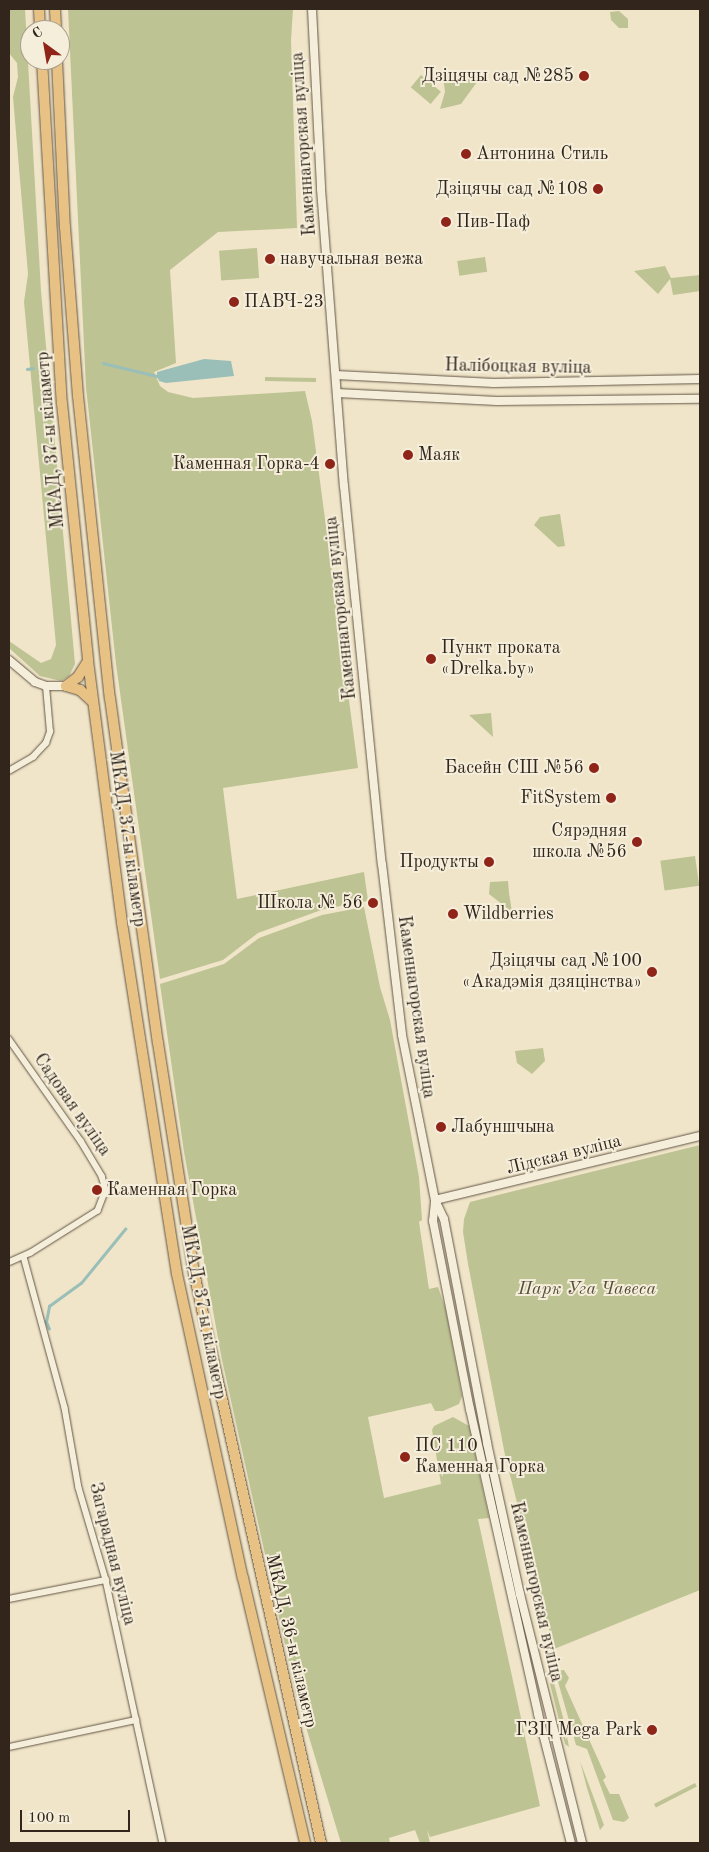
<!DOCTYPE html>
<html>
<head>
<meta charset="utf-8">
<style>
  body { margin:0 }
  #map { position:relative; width:709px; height:1852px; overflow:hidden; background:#f0e5c8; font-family:"Old Standard TT",serif }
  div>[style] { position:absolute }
  .green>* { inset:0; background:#bdc393; transform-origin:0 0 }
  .water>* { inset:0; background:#9abfb8 }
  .stream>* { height:2.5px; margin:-1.25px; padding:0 1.25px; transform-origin:1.25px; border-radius:1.25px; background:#9abfb8 }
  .roads { filter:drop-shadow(0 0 1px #625546) drop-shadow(0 0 1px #625546) }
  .street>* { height:5.5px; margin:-2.75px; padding:0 2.75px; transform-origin:2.75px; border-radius:2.75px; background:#f5eedb }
  .secondary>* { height:8px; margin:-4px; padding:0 4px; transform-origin:4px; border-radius:4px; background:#f5eedb }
  .highway>* { height:10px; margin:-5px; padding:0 5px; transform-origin:5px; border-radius:5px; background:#e8c284 }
  .dots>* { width:14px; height:14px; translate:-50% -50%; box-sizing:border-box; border:2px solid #f5eedb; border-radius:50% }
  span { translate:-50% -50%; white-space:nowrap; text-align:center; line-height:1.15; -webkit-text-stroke:4px #f5eedb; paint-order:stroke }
  .poi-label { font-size:18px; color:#32251b }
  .right { translate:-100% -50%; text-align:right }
  .left { translate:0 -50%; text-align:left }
  .street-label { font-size:18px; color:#32251b }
  .park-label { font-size:18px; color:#554c39; font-style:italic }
  .frame { position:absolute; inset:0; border:10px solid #32251b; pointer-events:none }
  .north { position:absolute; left:20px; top:20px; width:50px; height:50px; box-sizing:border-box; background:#f5eedb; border:1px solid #a79e8e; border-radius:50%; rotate:328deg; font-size:14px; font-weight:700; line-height:20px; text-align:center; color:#32251b }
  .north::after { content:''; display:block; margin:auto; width:18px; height:22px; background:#8f2418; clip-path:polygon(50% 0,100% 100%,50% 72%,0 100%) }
  .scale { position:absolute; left:20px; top:1810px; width:110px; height:22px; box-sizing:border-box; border:2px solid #32251b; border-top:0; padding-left:6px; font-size:15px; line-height:18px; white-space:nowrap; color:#32251b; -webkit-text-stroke:4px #f5eedb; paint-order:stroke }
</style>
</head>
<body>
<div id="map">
  <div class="green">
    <div style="clip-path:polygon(9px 9px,25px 9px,41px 291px,75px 664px,69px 676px,61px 681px,40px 676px,9px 648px,9px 641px,41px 663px,51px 659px,56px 645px,24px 302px,28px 274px,13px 97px,18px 77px,17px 63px,9px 53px)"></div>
    <div style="clip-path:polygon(68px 9px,293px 9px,291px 40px,297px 228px,218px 232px,170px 270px,176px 363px,154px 372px,160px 386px,168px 392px,193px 398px,305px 391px,312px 421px,358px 768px,223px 788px,237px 899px,364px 872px,368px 901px,324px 909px,258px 933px,223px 960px,160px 979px,116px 664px,86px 387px)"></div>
    <div style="clip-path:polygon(619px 11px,628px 19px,628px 28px,619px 28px,611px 20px,610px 12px)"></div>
    <div style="clip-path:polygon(485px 71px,461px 104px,440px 109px,445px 92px,443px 76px)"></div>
    <div style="left:421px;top:75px;width:26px;height:16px;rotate:40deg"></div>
    <div style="left:257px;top:248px;width:30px;height:38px;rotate:86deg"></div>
    <div style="left:485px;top:257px;width:15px;height:28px;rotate:82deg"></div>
    <div style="clip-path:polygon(665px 266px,671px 278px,700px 275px,700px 291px,673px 295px,670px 279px,658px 294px,634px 271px)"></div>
    <div style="left:265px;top:377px;width:51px;height:4px;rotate:1deg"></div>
    <div style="clip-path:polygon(560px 514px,565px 546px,558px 547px,534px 525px,540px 517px)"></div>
    <div style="clip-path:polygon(491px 713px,492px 724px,493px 737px,469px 715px)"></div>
    <div style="left:695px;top:856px;width:30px;height:35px;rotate:82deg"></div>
    <div style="clip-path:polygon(508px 881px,509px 893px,512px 912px,489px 894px,490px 882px)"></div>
    <div style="clip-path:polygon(364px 907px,380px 987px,390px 1020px,419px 1177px,422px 1220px,419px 1222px,429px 1289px,438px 1287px,446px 1310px,462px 1396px,459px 1404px,443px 1411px,435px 1411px,431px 1403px,368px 1417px,384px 1498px,441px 1484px,432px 1430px,434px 1426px,453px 1417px,469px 1426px,489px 1518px,478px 1519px,540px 1806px,430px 1837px,427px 1830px,430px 1843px,420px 1843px,415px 1830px,389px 1838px,390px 1843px,341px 1843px,296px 1694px,222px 1360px,184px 1152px,160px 984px,224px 964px,259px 938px,322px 915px)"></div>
    <div style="clip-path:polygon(543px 1048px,545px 1061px,532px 1074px,517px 1063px,515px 1051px)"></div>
    <div style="clip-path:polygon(700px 1145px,700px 1590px,554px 1649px,505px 1455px,468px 1264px,463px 1232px,464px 1219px,470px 1202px)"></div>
    <div style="clip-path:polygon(564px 1670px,569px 1678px,565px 1686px,606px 1777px,603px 1780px,610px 1794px,619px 1794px,629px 1818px,624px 1822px,613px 1820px,587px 1749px,576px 1745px,555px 1671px)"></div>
    <div style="clip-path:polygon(552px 1676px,564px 1721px,569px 1747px,565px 1744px,550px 1684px)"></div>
    <div style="clip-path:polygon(580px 1761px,604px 1825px,600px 1830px,587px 1788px)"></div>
    <div style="left:695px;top:1783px;width:4px;height:46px;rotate:63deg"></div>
  </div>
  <div class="water">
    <div style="clip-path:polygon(204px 359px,231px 361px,234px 376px,166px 383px,159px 381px,157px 376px,157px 372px)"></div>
  </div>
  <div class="stream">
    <div style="left:103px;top:363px;width:56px;rotate:13.5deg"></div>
    <div style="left:27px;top:369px;width:6px;rotate:-9deg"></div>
    <div style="left:49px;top:1329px;width:8px;rotate:-113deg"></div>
    <div style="left:46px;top:1322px;width:16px;rotate:-79deg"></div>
    <div style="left:49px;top:1306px;width:39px;rotate:-36deg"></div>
    <div style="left:81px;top:1283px;width:70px;rotate:-50.8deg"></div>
  </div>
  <div class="roads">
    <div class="street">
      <div style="left:9px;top:771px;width:28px;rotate:-30deg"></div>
      <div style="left:33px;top:757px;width:19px;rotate:-47deg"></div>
      <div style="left:46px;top:743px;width:12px;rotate:-70deg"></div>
      <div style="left:50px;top:732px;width:46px;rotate:-95deg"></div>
      <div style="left:9px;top:1039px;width:125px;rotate:54.8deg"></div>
      <div style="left:81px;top:1141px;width:41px;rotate:59deg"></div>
      <div style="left:102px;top:1176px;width:15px;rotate:74deg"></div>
      <div style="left:106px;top:1190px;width:22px;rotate:111deg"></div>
      <div style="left:98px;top:1211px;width:79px;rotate:147.9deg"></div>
      <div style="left:31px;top:1253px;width:24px;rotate:156deg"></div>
      <div style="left:24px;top:1257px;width:156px;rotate:74.8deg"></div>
      <div style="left:65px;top:1408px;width:81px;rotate:80.1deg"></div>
      <div style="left:79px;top:1488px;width:96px;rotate:73.6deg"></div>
      <div style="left:106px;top:1580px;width:269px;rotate:77.8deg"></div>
      <div style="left:9px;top:1599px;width:99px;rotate:-11.1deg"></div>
      <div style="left:9px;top:1747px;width:130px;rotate:-12deg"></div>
    </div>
    <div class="secondary">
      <div style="left:312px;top:9px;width:180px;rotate:87.1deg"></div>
      <div style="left:321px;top:189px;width:298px;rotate:85.6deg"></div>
      <div style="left:344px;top:486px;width:380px;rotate:84.3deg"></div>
      <div style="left:382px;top:864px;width:172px;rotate:83.3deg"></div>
      <div style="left:402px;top:1035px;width:168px;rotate:78.7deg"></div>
      <div style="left:435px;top:1200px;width:21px;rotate:65deg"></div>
      <div style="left:444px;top:1219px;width:228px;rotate:79.1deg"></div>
      <div style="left:487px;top:1443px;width:155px;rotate:77.7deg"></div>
      <div style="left:520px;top:1594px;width:257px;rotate:76deg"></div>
      <div style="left:336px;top:375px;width:158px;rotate:2.9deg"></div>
      <div style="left:494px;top:383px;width:206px;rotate:-1.1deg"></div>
      <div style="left:337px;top:393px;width:160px;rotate:2.9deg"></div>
      <div style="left:497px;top:401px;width:203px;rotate:-0.6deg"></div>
      <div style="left:9px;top:660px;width:34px;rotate:40deg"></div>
      <div style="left:35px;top:682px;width:12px;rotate:20deg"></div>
      <div style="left:46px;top:686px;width:20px"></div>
      <div style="left:435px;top:1200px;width:273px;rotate:-13.6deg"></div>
      <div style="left:435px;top:1202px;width:19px;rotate:96deg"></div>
      <div style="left:433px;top:1221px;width:192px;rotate:78.9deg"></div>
      <div style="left:470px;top:1409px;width:312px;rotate:77.4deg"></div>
      <div style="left:538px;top:1714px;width:133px;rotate:75.7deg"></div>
    </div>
    <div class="highway">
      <div style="left:39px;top:9px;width:21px;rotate:87deg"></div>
      <div style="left:55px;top:9px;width:21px;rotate:87deg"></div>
      <div style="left:42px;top:60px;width:344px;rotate:86.7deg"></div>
      <div style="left:62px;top:403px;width:259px;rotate:84.2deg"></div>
      <div style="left:88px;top:661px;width:264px;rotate:82.6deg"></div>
      <div style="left:122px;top:923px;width:355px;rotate:81.1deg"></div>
      <div style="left:177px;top:1274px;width:311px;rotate:77.8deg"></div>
      <div style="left:243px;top:1578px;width:272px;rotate:76.8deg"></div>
      <div style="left:57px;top:60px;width:167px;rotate:87.3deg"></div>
      <div style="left:65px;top:227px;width:169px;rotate:85.6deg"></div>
      <div style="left:78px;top:396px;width:304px;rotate:84deg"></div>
      <div style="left:110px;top:698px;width:348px;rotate:82.1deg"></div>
      <div style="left:158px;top:1043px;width:233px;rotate:81.1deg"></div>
      <div style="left:194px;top:1273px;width:584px;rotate:77.44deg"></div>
      <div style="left:66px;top:686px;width:15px;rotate:-37deg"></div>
      <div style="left:78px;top:677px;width:19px;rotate:-58deg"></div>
      <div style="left:66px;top:686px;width:15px;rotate:16deg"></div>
      <div style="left:80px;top:690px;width:16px;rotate:43deg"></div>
    </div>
  </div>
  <div class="dots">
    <div style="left:584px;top:76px;background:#8f2418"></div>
    <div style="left:466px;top:154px;background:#8f2418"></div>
    <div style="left:598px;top:189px;background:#8f2418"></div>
    <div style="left:446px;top:222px;background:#8f2418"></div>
    <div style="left:270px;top:259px;background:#8f2418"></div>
    <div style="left:234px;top:302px;background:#8f2418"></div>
    <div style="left:408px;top:455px;background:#8f2418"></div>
    <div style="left:330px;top:464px;background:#8f2418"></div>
    <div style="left:431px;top:659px;background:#8f2418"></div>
    <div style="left:594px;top:768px;background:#8f2418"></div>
    <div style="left:611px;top:798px;background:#8f2418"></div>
    <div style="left:637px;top:842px;background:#8f2418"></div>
    <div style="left:489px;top:862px;background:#8f2418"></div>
    <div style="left:373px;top:903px;background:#8f2418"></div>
    <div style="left:453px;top:914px;background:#8f2418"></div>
    <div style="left:652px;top:972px;background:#8f2418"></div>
    <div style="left:441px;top:1127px;background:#8f2418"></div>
    <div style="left:97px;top:1190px;background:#8f2418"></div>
    <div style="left:405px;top:1457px;background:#8f2418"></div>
    <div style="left:652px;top:1730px;background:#8f2418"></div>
  </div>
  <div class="poi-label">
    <span class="right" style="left:574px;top:76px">Дзіцячы сад №285</span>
    <span class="left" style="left:476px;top:154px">Антонина Стиль</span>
    <span class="right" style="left:588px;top:189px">Дзіцячы сад №108</span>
    <span class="left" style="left:456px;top:222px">Пив-Паф</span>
    <span class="left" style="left:280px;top:259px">навучальная вежа</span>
    <span class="left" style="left:244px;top:302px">ПАВЧ-23</span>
    <span class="left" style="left:418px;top:455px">Маяк</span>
    <span class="right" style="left:320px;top:464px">Каменная Горка-4</span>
    <span class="left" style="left:441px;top:659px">Пункт проката<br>«Drelka.by»</span>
    <span class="right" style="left:584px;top:768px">Басейн СШ №56</span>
    <span class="right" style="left:601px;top:798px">FitSystem</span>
    <span class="right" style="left:627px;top:842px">Сярэдняя<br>школа №56</span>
    <span class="right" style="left:479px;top:862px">Продукты</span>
    <span class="right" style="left:363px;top:903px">Школа № 56</span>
    <span class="left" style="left:463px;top:914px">Wildberries</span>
    <span class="right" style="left:642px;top:972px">Дзіцячы сад №100<br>«Акадэмія дзяцінства»</span>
    <span class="left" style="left:451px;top:1127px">Лабуншчына</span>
    <span class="left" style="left:107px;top:1190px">Каменная Горка</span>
    <span class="left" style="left:415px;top:1457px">ПС 110<br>Каменная Горка</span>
    <span class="right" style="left:642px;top:1730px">ГЗЦ Mega Park</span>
  </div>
  <div class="street-label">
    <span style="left:304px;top:144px;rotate:-94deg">Каменнагорская вуліца</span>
    <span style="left:518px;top:367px;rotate:1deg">Налібоцкая вуліца</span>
    <span style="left:51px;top:440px;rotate:-95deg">МКАД, 37-ы кіламетр</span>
    <span style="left:341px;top:608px;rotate:-96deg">Каменнагорская вуліца</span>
    <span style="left:127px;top:839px;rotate:82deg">МКАД, 37-ы кіламетр</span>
    <span style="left:416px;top:1007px;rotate:82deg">Каменнагорская вуліца</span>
    <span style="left:72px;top:1105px;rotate:55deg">Садовая вуліца</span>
    <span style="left:564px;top:1155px;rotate:-14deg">Лідская вуліца</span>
    <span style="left:203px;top:1312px;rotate:79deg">МКАД, 37-ы кіламетр</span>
    <span style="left:112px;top:1554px;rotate:76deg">Загарадная вуліца</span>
    <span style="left:536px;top:1592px;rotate:77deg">Каменнагорская вуліца</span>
    <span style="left:291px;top:1641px;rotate:77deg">МКАД, 36-ы кіламетр</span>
  </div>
  <div class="park-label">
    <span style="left:587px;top:1289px">Парк Уга Чавеса</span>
  </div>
  <div class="frame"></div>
  <div class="north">С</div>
  <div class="scale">100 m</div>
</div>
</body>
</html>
